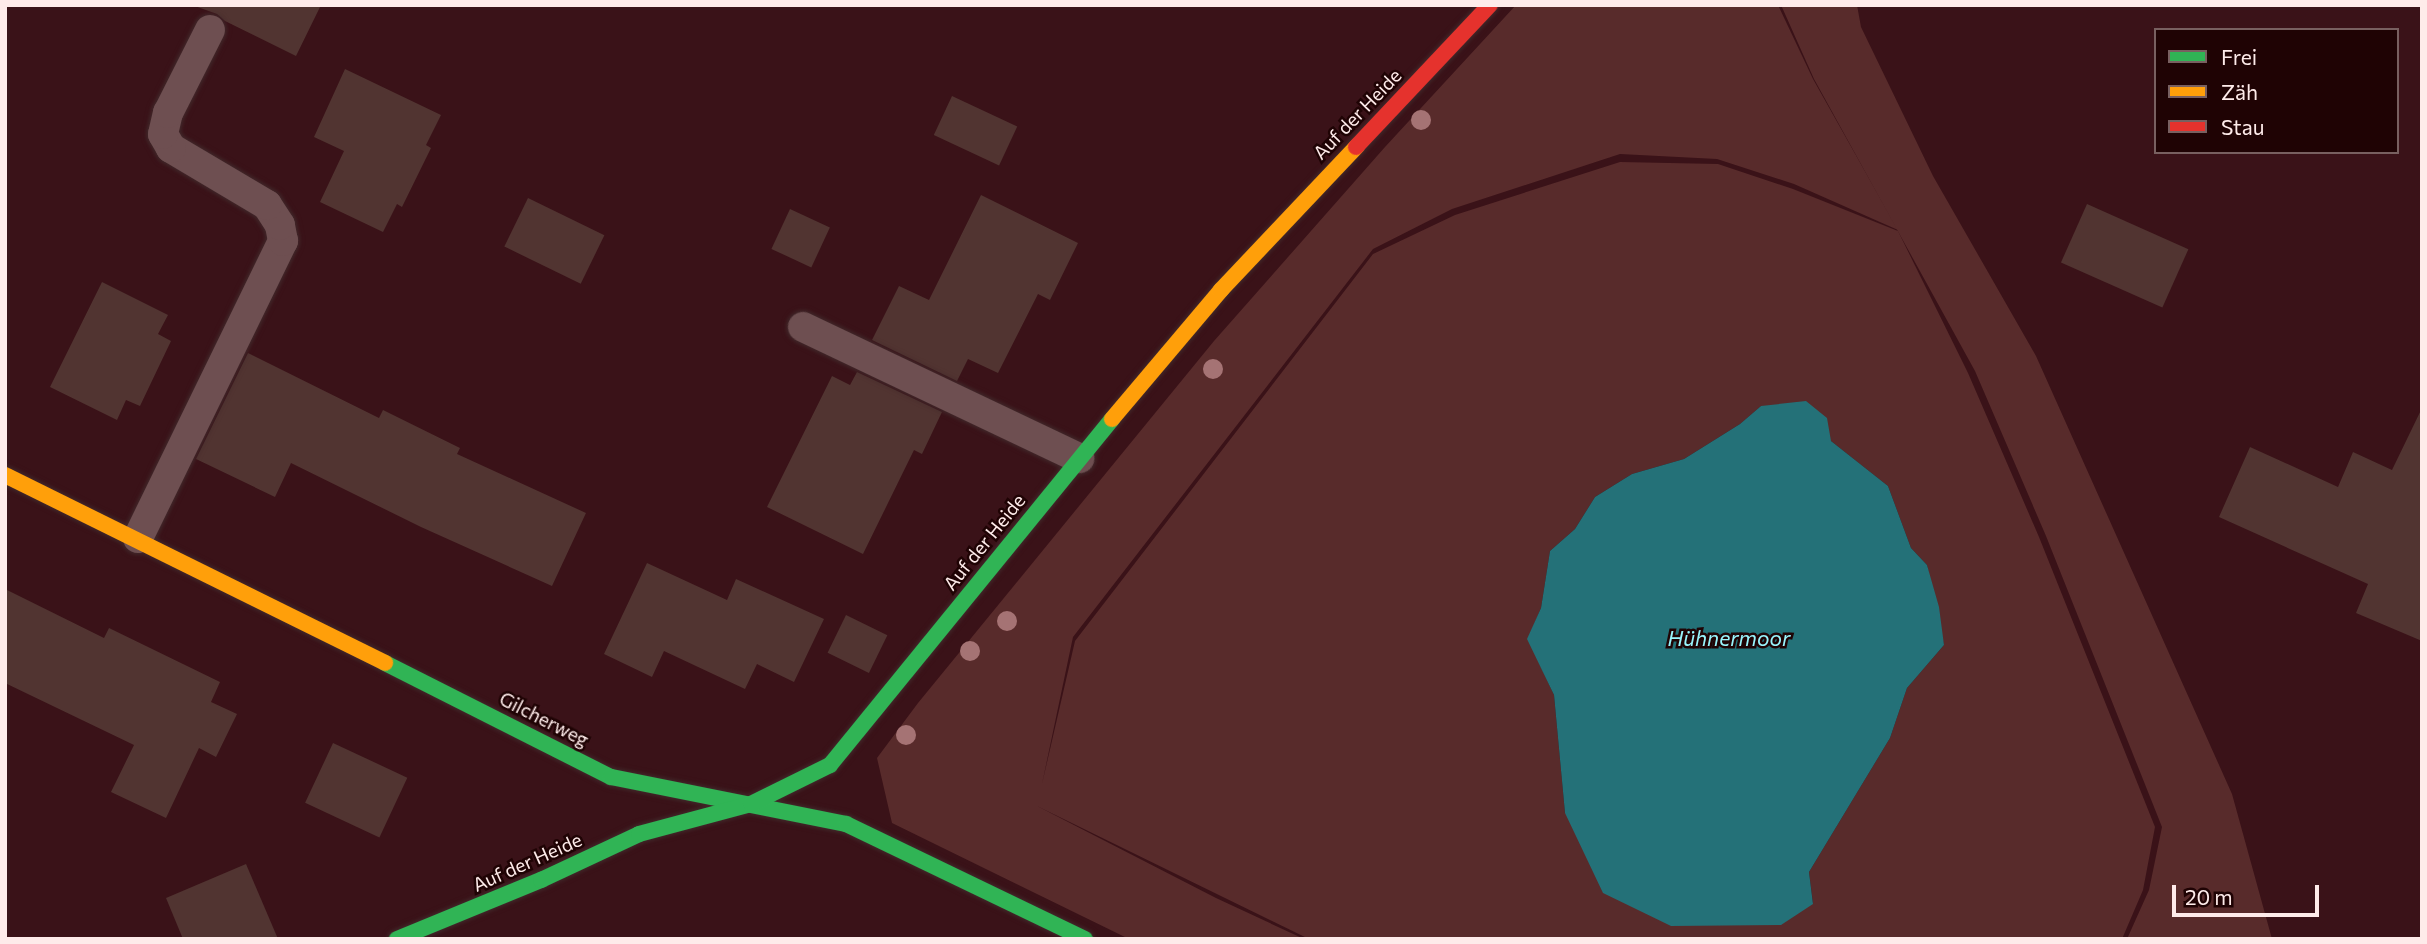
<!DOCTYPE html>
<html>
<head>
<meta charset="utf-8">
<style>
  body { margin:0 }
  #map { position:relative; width:2427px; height:944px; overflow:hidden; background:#3a1218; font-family:Commissioner,sans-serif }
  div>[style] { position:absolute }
  .green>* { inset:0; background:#582b2b }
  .water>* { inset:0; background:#247178 }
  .building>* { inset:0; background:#513431; transform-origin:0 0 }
  .roads { filter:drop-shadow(0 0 2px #41292b) drop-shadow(0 0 2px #41292b) }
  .lane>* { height:30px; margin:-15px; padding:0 15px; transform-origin:15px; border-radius:15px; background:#6e4f51 }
  .fast>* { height:16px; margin:-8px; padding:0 8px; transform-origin:8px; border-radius:8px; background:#30b455 }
  .slow>* { height:16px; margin:-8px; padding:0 8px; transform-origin:8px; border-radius:8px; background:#ff9f0a }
  .jam>* { height:16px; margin:-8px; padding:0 8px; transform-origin:8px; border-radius:8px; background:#e5322d }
  .trees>* { width:20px; height:20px; margin:-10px; border-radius:50%; background:#a57374 }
  span { translate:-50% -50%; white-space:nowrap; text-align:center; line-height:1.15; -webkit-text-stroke:5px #1f0304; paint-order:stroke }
  .street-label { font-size:19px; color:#feebea }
  .water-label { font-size:21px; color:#99f5fd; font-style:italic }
  .frame { position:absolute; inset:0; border:7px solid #feebea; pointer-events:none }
  .legend { position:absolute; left:2154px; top:28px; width:245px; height:126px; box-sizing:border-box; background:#1f0304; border:2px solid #786060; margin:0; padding:9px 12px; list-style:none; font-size:21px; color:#feebea }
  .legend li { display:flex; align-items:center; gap:14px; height:35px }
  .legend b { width:35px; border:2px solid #786060 }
  .scale { position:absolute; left:2172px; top:885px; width:147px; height:32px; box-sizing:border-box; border:4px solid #feebea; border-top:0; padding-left:9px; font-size:21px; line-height:24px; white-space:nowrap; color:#feebea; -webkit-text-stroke:5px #1f0304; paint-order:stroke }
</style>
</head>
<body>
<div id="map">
  <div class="green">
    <div style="clip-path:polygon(evenodd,1516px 5px,1778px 5px,1813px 79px,1898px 230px,1794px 184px,1717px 159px,1620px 154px,1452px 209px,1373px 249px,1073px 637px,1042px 784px,1075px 641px,1373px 254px,1455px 215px,1620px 162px,1718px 164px,1793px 189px,1898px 231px,1968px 373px,2039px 537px,2155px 827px,2143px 890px,2122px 939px,1309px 939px,1037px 806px,1216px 898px,1304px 939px,1129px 939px,892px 823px,877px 758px,918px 703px,1214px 341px,1385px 147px,1516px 5px,1761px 406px,1831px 441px,1888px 486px,1911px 548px,1927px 565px,1944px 645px,1907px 688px,1890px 738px,1809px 872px,1813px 903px,1565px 813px,1554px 695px,1528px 639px,1541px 608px,1550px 551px,1575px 529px,1595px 497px,1632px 474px,1684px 459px,1740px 424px,1761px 406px)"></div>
    <div style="clip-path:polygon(1781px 5px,1857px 5px,1861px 27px,1933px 176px,2036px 356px,2232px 794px,2272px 939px,2127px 939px,2149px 890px,2162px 827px,2046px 536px,1975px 371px,1814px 79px)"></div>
  </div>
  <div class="water">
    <div style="clip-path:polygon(1806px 401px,1827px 418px,1831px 441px,1888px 486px,1911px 548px,1927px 565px,1939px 607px,1944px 645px,1907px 688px,1890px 738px,1809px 872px,1813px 904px,1781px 925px,1671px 926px,1603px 893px,1565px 813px,1554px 695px,1527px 639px,1541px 608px,1550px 551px,1575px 529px,1595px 497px,1632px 474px,1684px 459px,1740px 424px,1761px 406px)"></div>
  </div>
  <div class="building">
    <div style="clip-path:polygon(192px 5px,321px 5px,296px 56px,225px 21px,217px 14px)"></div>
    <div style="clip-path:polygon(345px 69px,441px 115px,426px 145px,431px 148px,402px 207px,397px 204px,383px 232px,320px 202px,344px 151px,314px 137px)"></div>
    <div style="left:952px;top:96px;width:72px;height:43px;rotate:25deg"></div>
    <div style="clip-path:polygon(981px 195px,1078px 243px,1050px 300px,1038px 294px,998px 373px,968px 359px,957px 381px,872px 340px,899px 286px,929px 300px)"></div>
    <div style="left:528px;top:198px;width:85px;height:54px;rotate:26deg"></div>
    <div style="left:2087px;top:204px;width:111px;height:64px;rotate:24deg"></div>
    <div style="left:790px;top:209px;width:44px;height:44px;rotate:25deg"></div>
    <div style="clip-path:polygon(102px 282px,168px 315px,158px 334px,171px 341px,140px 406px,126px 400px,117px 420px,50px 387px)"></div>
    <div style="clip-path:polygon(248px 353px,379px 418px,383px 410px,460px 448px,457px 454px,586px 513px,552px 586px,421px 527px,291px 463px,275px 497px,196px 459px)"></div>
    <div style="clip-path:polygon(857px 372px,942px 412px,922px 454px,914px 450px,863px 554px,767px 507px,832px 376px,850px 385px)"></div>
    <div style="clip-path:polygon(2422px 408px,2422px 641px,2356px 613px,2368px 584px,2219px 517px,2250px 447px,2338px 487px,2353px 452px,2392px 470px)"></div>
    <div style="clip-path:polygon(647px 563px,727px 600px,736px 579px,824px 619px,794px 682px,757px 664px,745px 689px,664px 651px,652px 677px,604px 654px)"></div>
    <div style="clip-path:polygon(5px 589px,104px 638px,109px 628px,220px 682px,211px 702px,237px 714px,216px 757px,199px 748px,166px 818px,111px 792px,134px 745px,5px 683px)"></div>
    <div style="left:846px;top:615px;width:46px;height:42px;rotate:26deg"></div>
    <div style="left:333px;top:743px;width:82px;height:66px;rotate:25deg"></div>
    <div style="clip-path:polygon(246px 864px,278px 939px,183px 939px,166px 898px)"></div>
  </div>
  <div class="roads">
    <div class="lane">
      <div style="left:803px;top:327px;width:306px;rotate:25.4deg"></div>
      <div style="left:138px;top:538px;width:331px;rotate:-64deg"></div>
      <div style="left:283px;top:241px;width:16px;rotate:-101deg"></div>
      <div style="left:280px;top:225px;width:24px;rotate:-123deg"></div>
      <div style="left:267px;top:205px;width:112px;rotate:-149.3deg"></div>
      <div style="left:171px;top:148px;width:16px;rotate:-120deg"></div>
      <div style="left:163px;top:134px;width:22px;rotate:-77deg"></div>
      <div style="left:168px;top:113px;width:93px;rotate:-63.2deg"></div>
    </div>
    <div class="fast">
      <div style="left:385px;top:663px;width:253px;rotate:26.8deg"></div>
      <div style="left:611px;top:777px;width:240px;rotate:11.3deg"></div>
      <div style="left:846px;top:824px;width:265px;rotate:25.7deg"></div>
      <div style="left:397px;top:939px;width:156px;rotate:-22.3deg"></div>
      <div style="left:541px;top:880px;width:108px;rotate:-25.1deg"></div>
      <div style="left:639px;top:834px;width:116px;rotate:-15deg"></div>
      <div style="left:751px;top:804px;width:88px;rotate:-26.3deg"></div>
      <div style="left:830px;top:765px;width:446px;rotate:-50.8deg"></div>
    </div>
    <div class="slow">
      <div style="left:1112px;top:419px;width:169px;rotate:-49.8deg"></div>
      <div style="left:1221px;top:290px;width:197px;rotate:-46.6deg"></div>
      <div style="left:5px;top:475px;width:424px;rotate:26.3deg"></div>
    </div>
    <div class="jam">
      <div style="left:1356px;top:147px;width:195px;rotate:-46.7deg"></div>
    </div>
  </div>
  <div class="trees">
    <div style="left:1421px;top:120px"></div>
    <div style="left:1213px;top:369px"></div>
    <div style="left:1007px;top:621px"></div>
    <div style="left:970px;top:651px"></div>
    <div style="left:906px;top:735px"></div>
  </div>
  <div class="street-label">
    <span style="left:1357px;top:114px;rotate:-46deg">Auf der Heide</span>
    <span style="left:984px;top:542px;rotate:-51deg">Auf der Heide</span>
    <span style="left:544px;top:719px;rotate:27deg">Gilcherweg</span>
    <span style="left:527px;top:862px;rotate:-24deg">Auf der Heide</span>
  </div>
  <div class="water-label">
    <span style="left:1729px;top:638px">Hühnermoor</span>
  </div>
  <div class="frame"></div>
  <ul class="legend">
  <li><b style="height:9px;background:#30b455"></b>Frei</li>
  <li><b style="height:9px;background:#ff9f0a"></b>Zäh</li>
  <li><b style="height:9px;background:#e5322d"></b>Stau</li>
  </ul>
  <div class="scale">20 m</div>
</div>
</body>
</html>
